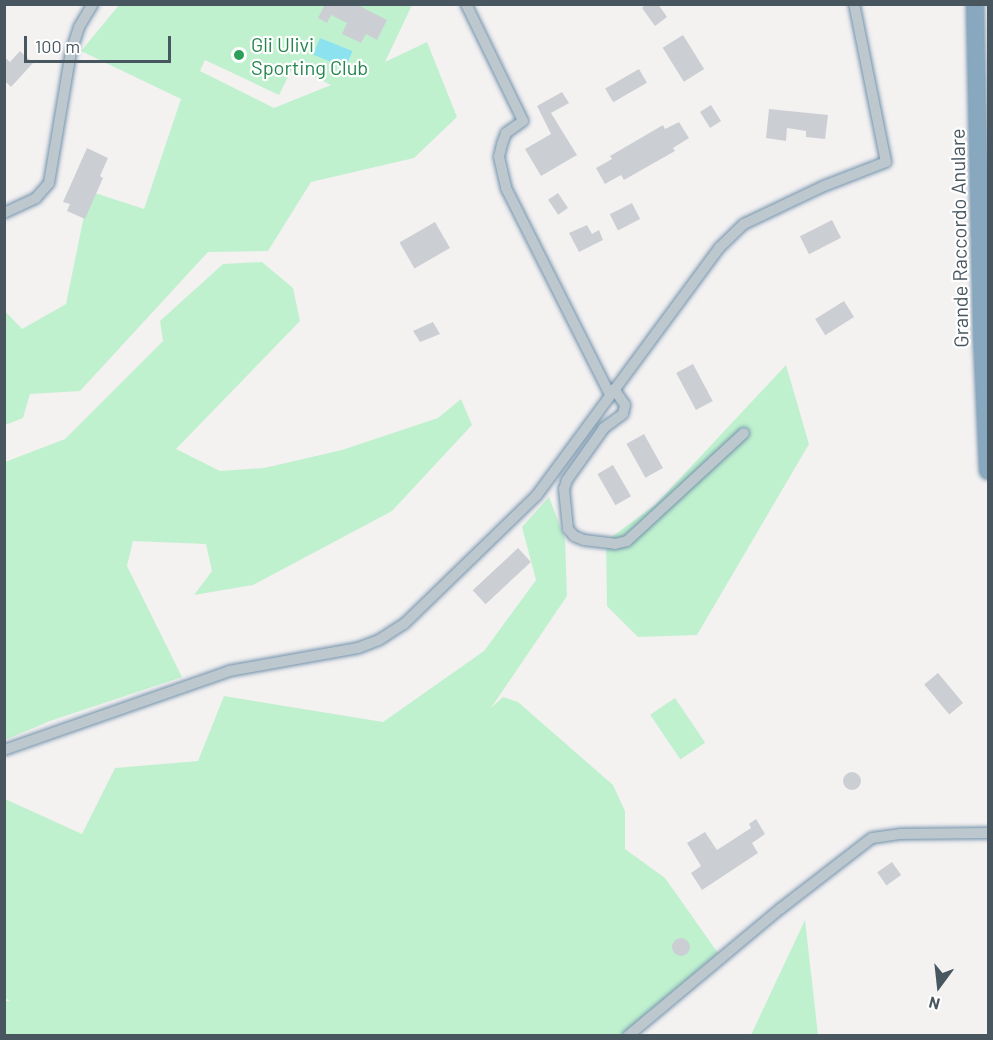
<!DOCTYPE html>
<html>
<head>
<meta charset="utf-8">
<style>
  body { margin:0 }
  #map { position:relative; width:993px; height:1040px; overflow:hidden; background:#f4f1f1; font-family:Barlow,sans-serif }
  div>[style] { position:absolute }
  .green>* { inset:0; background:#c0f1cf; transform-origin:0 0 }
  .water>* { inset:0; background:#8ce3ef; transform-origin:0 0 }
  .building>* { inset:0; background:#cbcfd4; transform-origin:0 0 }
  .round { border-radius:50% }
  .roads { filter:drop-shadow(0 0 2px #7393ac) drop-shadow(0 0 2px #7393ac) }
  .minor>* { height:10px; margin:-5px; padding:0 5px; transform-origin:5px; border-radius:5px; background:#bcc7ce }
  .highway>* { height:16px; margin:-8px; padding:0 8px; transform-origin:8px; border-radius:8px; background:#88a8c0 }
  .dots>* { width:16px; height:16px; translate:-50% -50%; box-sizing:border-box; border:3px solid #fff; border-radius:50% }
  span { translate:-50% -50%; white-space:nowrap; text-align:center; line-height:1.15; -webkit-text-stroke:4.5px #fff; paint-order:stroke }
  .leisure-label { font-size:20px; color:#27864d }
  .left { translate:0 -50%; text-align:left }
  .street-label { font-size:20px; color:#48565f }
  .frame { position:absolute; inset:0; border:6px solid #48565f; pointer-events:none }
  .north { position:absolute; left:909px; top:956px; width:60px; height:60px; -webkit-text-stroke:4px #fff; paint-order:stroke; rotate:195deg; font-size:16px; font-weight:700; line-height:24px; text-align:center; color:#48565f }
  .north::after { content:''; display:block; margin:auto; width:21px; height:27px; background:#48565f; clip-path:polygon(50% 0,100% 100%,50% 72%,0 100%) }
  .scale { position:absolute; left:24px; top:36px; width:147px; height:27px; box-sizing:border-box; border:3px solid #48565f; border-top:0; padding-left:8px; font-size:18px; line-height:21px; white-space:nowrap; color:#48565f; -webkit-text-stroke:4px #fff; paint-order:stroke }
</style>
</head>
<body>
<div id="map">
  <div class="green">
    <div style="clip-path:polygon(evenodd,119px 5px,412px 5px,385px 62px,427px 42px,457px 117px,414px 158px,311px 182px,268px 251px,208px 252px,80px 391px,30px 394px,23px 418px,5px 425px,5px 311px,22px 329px,66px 304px,89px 191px,144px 209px,181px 99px,81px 51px,119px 5px,205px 60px,279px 95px,293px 67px,331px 85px,274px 108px,200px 71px,205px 60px)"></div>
    <div style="clip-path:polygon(262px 262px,293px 288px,300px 321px,176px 449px,220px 471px,264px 468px,342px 450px,438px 418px,461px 399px,472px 425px,392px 511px,253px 585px,194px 595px,212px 571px,206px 544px,133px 541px,127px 566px,182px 677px,50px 721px,5px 740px,5px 462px,65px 439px,163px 341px,160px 321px,223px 264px)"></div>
    <div style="clip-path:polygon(786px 365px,809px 444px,697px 635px,638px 637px,607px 606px,606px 541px,655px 505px)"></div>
    <div style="clip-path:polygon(549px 497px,565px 539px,567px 596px,491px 708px,503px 697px,518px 702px,613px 785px,625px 811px,625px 849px,665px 878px,718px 953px,621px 1035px,5px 1035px,5px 1001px,10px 1001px,5px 998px,5px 799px,82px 834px,115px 768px,198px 761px,224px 696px,383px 722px,484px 651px,536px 580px,522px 527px)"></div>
    <div style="left:675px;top:698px;width:54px;height:30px;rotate:56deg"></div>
    <div style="clip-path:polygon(805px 920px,818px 1035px,751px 1035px)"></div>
  </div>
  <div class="water">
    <div style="left:320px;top:38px;width:35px;height:18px;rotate:22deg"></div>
  </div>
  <div class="building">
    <div style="clip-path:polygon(325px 4px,356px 4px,387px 20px,377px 40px,366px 34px,361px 43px,342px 34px,347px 23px,331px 15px,327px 23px,318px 18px)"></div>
    <div style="clip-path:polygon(646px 4px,658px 4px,667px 17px,655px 26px,642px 8px)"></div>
    <div style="left:683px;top:35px;width:40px;height:24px;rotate:58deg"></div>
    <div style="clip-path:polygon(20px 51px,33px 63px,11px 87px,4px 80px,4px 57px,10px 62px)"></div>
    <div style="left:639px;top:69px;width:16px;height:39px;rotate:60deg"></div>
    <div style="clip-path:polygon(562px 92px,569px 103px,551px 113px,577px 155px,541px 176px,525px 149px,551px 134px,537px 106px)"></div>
    <div style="left:711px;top:105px;width:19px;height:13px;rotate:58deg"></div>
    <div style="clip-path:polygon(769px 109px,828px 115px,825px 139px,806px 137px,806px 131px,787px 128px,786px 141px,766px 138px)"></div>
    <div style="clip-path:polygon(679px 122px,689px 138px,673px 148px,675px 151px,624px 180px,621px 175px,605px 184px,596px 168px,612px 159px,610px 156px,663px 125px,665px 129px)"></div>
    <div style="clip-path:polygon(87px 148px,108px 158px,100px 176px,103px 178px,85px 219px,67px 211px,70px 204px,63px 202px)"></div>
    <div style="left:558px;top:193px;width:18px;height:12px;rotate:56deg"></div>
    <div style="left:632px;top:203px;width:18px;height:25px;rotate:63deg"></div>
    <div style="left:832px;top:220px;width:20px;height:36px;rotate:63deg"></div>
    <div style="left:435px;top:222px;width:30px;height:41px;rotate:60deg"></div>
    <div style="clip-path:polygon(587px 225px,592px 234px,599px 230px,603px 240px,579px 252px,569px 233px)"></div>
    <div style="left:844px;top:301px;width:19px;height:34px;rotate:58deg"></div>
    <div style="clip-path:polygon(433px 322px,440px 334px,420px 342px,413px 331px)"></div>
    <div style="left:693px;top:364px;width:42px;height:19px;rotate:62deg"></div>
    <div style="left:644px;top:434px;width:39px;height:20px;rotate:61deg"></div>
    <div style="left:613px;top:465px;width:36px;height:18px;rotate:60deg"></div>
    <div style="left:518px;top:548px;width:19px;height:62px;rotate:47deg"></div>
    <div style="left:938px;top:673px;width:39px;height:18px;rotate:50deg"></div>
    <div class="round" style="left:843px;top:772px;width:18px;height:18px"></div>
    <div style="clip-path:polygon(756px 819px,765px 834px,752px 843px,758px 853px,702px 890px,691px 873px,701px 866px,687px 843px,705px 832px,717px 850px,751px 828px,749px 824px)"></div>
    <div style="left:892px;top:862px;width:16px;height:18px;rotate:55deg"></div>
    <div class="round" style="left:672px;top:938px;width:18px;height:18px"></div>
  </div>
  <div class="roads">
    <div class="minor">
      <div style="left:466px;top:4px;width:130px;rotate:64deg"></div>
      <div style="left:523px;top:121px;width:21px;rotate:145deg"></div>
      <div style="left:506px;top:133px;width:12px;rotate:110deg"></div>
      <div style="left:502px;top:144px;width:13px;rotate:103deg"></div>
      <div style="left:499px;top:157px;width:32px;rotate:77deg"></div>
      <div style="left:506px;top:188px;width:232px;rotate:63.3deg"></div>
      <div style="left:4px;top:213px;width:35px;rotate:-25deg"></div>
      <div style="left:36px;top:198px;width:20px;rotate:-49deg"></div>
      <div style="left:49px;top:183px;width:133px;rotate:-80.5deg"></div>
      <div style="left:71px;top:52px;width:26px;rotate:-72deg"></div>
      <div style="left:79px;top:27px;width:27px;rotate:-59deg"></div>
      <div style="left:614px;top:389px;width:19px;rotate:55deg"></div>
      <div style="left:625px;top:405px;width:9px;rotate:103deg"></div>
      <div style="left:623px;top:414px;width:24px;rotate:144deg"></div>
      <div style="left:604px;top:428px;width:64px;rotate:125.4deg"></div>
      <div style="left:567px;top:480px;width:9px;rotate:108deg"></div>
      <div style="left:564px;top:489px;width:40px;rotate:84.3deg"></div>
      <div style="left:568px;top:529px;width:9px;rotate:49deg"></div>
      <div style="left:574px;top:536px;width:11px;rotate:22deg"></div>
      <div style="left:584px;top:540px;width:31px;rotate:7deg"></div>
      <div style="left:615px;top:544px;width:12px;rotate:-14deg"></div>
      <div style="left:627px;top:541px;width:159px;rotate:-42.7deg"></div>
      <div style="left:4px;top:750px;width:238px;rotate:-19.3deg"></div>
      <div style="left:229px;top:671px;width:131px;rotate:-10.1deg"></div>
      <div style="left:358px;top:648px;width:22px;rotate:-21deg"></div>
      <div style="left:379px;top:640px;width:30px;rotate:-33deg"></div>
      <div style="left:404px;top:624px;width:185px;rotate:-44.1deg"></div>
      <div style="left:537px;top:495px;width:307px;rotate:-53.6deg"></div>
      <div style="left:719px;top:248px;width:35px;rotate:-44deg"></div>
      <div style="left:744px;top:224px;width:89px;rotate:-25.4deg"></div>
      <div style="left:824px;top:186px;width:66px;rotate:-21.2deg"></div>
      <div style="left:886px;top:162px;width:161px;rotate:-101.4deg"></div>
      <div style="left:628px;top:1036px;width:198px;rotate:-39.9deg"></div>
      <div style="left:780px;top:909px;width:116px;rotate:-37.7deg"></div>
      <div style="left:872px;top:838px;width:28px;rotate:-8deg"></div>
      <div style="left:900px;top:834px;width:88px;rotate:-0.7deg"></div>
    </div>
    <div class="highway">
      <div style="left:975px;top:4px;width:333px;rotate:88.8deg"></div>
      <div style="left:982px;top:337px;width:134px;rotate:87.4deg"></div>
    </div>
  </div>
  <div class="dots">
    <div style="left:239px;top:55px;background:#2e9e5b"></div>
  </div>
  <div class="leisure-label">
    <span class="left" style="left:251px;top:56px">Gli Ulivi<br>Sporting Club</span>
  </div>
  <div class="street-label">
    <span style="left:959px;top:238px;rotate:-91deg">Grande Raccordo Anulare</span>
  </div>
  <div class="frame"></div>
  <div class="north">N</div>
  <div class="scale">100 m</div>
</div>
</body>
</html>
